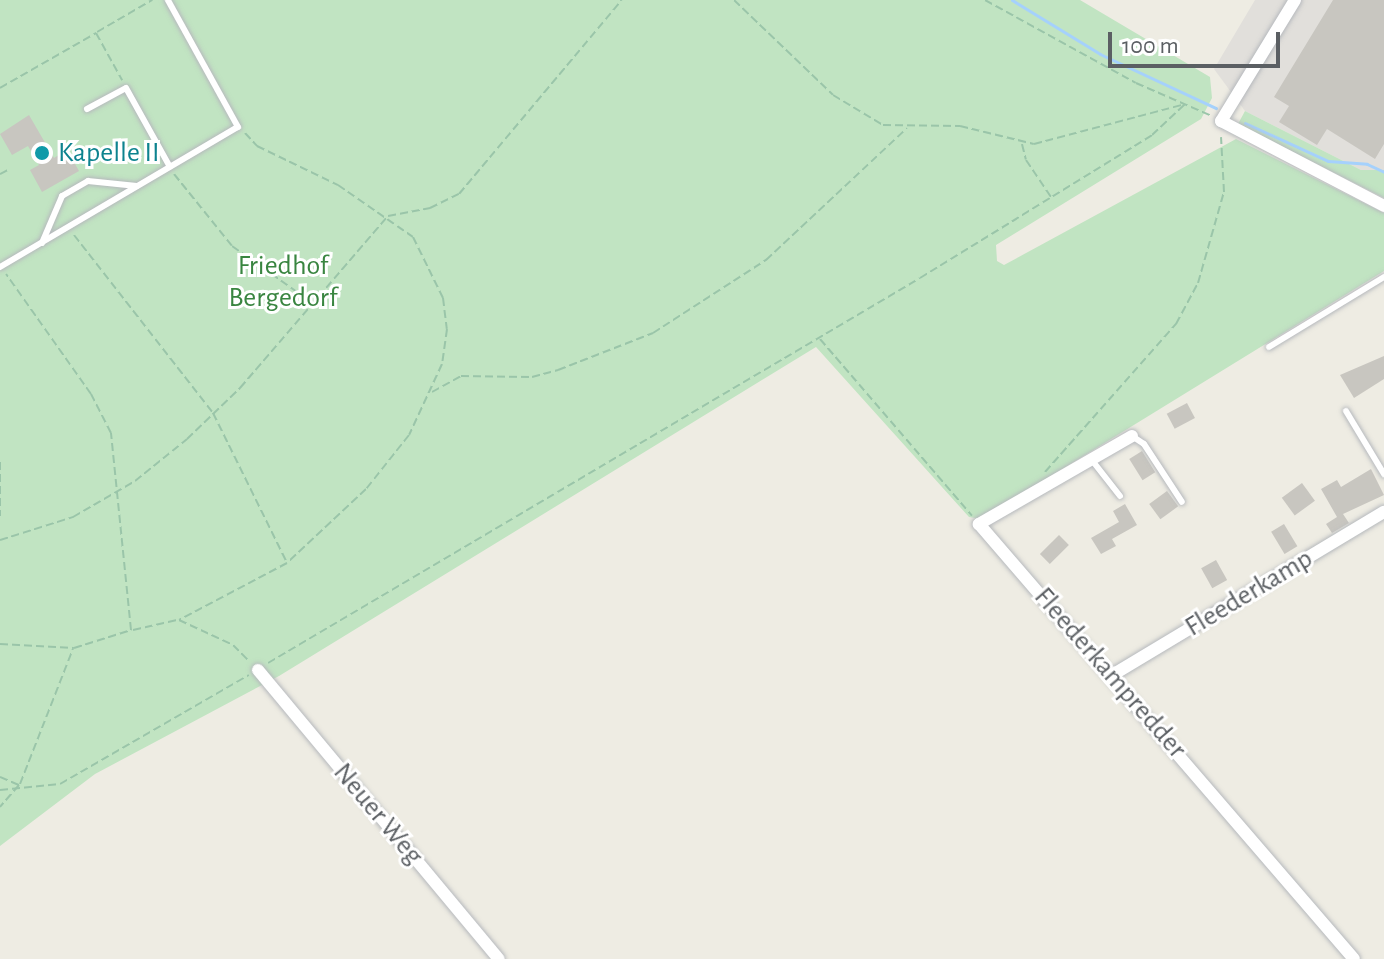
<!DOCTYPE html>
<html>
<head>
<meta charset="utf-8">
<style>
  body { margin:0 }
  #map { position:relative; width:1384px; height:959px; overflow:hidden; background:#eeece3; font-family:"Alegreya Sans",sans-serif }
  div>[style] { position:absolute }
  .industrial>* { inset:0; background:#e1dfdb }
  .green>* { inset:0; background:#c1e4c2 }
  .stream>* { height:3px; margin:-1.5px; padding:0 1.5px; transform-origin:1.5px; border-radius:1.5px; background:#a5d1fc }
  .building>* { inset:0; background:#c8c6c0; transform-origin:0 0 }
  .path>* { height:2px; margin-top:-1px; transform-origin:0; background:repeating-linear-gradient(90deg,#9ac5a9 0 8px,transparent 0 12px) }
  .roads { filter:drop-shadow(0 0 2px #b6b9bd) drop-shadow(0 0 2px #b6b9bd) }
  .lane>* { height:6px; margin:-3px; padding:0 3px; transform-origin:3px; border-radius:3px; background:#fff }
  .street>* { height:12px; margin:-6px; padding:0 6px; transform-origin:6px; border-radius:6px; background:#fff }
  .dots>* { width:22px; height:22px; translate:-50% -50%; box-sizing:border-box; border:4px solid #fff; border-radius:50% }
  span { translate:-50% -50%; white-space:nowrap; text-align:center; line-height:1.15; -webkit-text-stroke:6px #fff; paint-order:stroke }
  .culture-label { font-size:28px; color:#0d838f }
  .left { translate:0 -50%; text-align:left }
  .park-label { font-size:28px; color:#398540 }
  .street-label { font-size:28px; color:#5b5f63 }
  .scale { position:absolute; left:1108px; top:32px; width:172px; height:36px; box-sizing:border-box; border:4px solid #5b5f63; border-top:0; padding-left:10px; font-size:24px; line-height:28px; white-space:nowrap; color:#5b5f63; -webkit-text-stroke:6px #fff; paint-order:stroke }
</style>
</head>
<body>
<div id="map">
  <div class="industrial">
    <div style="clip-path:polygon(1255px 0,1384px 0,1384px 170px,1361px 170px,1245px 111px,1214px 69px)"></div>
  </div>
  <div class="green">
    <div style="clip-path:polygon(0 0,1080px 0,1210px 77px,1212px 98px,1201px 119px,996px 245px,997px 261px,1004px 265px,1236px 139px,1384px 213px,1384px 271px,981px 519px,969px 517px,816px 347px,279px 676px,95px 774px,0 846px)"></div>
    <div style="clip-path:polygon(1245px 111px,1361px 170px,1384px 170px,1384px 198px,1238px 124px)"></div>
  </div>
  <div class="stream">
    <div style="left:1012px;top:0;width:103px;rotate:31.5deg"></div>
    <div style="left:1100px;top:54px;width:128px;rotate:25deg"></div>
    <div style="left:1245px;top:123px;width:91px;rotate:24.6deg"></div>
    <div style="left:1328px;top:161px;width:39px;rotate:4deg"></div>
    <div style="left:1367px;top:164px;width:19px;rotate:25deg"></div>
  </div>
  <div class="building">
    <div style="clip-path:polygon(1333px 0,1384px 0,1384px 144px,1375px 159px,1327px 129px,1317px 145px,1279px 122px,1289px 106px,1274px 97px)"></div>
    <div style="clip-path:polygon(29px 115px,54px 158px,67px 150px,79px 171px,42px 192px,30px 170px,39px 165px,28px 146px,12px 155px,0 134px)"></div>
    <div style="clip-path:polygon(1384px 356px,1384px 379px,1354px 398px,1340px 375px)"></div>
    <div style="left:1187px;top:403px;width:17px;height:23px;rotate:62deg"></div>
    <div style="left:1142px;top:451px;width:25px;height:15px;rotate:58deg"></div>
    <div style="clip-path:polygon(1371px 469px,1384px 495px,1343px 514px,1349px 523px,1332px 533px,1326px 524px,1337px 517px,1321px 489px,1337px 480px,1341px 487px)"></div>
    <div style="left:1302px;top:483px;width:22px;height:25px;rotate:54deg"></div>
    <div style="left:1167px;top:491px;width:19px;height:22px;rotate:54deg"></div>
    <div style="clip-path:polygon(1125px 504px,1137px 525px,1112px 539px,1116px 546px,1101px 554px,1091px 538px,1119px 522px,1113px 511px)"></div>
    <div style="left:1284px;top:524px;width:26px;height:15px;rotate:59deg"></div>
    <div style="left:1059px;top:535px;width:14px;height:27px;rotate:45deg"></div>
    <div style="left:1216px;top:560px;width:23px;height:17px;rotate:61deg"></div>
  </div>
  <div class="path">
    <div style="left:734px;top:0;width:137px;rotate:43.8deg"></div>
    <div style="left:833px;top:95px;width:58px;rotate:31deg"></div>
    <div style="left:883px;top:125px;width:77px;rotate:0.7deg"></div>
    <div style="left:960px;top:126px;width:76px;rotate:13.7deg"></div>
    <div style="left:1034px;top:144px;width:156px;rotate:-14.8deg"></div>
    <div style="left:985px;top:0;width:172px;rotate:28.8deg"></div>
    <div style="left:1136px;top:83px;width:83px;rotate:23.5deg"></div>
    <div style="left:97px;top:32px;width:64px;rotate:-30.2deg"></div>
    <div style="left:0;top:88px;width:111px;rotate:-29.8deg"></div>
    <div style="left:96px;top:33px;width:54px;rotate:61deg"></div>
    <div style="left:245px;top:133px;width:18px;rotate:47deg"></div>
    <div style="left:257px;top:146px;width:90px;rotate:25.7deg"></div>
    <div style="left:338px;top:185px;width:91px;rotate:34.7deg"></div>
    <div style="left:413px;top:237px;width:68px;rotate:63.8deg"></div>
    <div style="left:443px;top:298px;width:31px;rotate:83deg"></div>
    <div style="left:447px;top:329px;width:35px;rotate:98deg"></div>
    <div style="left:442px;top:364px;width:78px;rotate:114.9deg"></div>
    <div style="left:409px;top:435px;width:69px;rotate:128.5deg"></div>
    <div style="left:366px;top:489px;width:108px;rotate:136.9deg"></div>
    <div style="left:287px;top:563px;width:122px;rotate:152.2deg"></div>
    <div style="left:179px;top:620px;width:60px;rotate:24.8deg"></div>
    <div style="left:233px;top:645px;width:21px;rotate:45deg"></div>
    <div style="left:1022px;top:144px;width:16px;rotate:76deg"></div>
    <div style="left:1026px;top:160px;width:45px;rotate:56deg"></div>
    <div style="left:0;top:174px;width:9px;rotate:-27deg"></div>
    <div style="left:174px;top:174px;width:92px;rotate:51.1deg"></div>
    <div style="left:232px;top:246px;width:100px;rotate:35.3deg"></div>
    <div style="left:74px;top:235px;width:226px;rotate:52deg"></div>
    <div style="left:213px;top:413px;width:167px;rotate:63.7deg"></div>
    <div style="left:820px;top:339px;width:233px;rotate:49.3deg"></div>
    <div style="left:432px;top:392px;width:33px;rotate:-29deg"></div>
    <div style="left:461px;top:376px;width:71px;rotate:0.8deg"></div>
    <div style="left:532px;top:377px;width:27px;rotate:-15deg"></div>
    <div style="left:558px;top:370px;width:102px;rotate:-21.3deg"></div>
    <div style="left:653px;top:333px;width:135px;rotate:-32.9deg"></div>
    <div style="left:766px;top:260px;width:193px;rotate:-43.1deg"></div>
    <div style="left:0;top:462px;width:54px;rotate:90deg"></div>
    <div style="left:1045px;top:472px;width:198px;rotate:-48.5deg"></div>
    <div style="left:1176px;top:324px;width:47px;rotate:-61.8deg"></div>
    <div style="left:1198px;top:283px;width:95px;rotate:-74.1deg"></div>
    <div style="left:1224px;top:192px;width:55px;rotate:-93.1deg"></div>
    <div style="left:0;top:540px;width:77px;rotate:-17.5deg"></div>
    <div style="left:73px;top:517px;width:72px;rotate:-30.1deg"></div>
    <div style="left:135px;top:481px;width:67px;rotate:-38.9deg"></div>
    <div style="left:187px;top:439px;width:74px;rotate:-43.9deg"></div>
    <div style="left:240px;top:388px;width:227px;rotate:-49.3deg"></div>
    <div style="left:388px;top:216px;width:43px;rotate:-10.8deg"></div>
    <div style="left:430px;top:208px;width:32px;rotate:-26deg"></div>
    <div style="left:459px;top:194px;width:253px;rotate:-50deg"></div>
    <div style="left:133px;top:630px;width:45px;rotate:-12.8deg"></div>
    <div style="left:0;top:644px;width:74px;rotate:3.1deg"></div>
    <div style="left:74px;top:648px;width:60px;rotate:-17.5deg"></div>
    <div style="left:131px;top:630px;width:198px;rotate:-95.8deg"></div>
    <div style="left:111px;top:433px;width:44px;rotate:-117.1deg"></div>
    <div style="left:91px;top:394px;width:147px;rotate:-125.3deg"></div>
    <div style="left:268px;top:663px;width:757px;rotate:-30.56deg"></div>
    <div style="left:920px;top:278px;width:273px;rotate:-31.6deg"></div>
    <div style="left:1152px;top:135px;width:45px;rotate:-43.2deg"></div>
    <div style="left:0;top:777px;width:21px;rotate:23deg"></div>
    <div style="left:19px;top:785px;width:29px;rotate:131deg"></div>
    <div style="left:20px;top:784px;width:145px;rotate:-68.6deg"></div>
    <div style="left:0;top:790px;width:60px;rotate:-5.7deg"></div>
    <div style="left:60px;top:784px;width:218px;rotate:-30deg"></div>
  </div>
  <div class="roads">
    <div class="lane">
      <div style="left:87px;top:109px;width:44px;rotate:-28.3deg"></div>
      <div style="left:126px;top:88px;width:90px;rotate:60.9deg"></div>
      <div style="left:42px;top:243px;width:51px;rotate:-66.9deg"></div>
      <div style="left:62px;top:196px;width:30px;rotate:-30deg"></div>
      <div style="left:88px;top:181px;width:49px;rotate:5.8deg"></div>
      <div style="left:0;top:267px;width:276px;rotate:-30.5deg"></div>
      <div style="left:238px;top:127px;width:145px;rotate:-118.9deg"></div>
      <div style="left:1269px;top:347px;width:135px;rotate:-31.3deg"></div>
      <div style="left:1346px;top:411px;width:74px;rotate:58.9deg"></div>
      <div style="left:1132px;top:436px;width:14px;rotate:34deg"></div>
      <div style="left:1144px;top:444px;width:69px;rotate:56.8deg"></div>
      <div style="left:1091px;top:459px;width:47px;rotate:51.9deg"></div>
    </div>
    <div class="street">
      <div style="left:1295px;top:0;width:142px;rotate:121.4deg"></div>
      <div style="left:1221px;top:121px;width:184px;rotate:27.5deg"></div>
      <div style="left:1132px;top:436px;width:177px;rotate:150.1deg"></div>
      <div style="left:979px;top:524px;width:574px;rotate:49.24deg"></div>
      <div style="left:258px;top:670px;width:376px;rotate:50.2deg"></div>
      <div style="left:1114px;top:674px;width:315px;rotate:-31deg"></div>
    </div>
  </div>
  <div class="dots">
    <div style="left:42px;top:153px;background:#0f9aa8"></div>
  </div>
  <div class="culture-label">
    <span class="left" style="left:58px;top:153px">Kapelle II</span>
  </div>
  <div class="park-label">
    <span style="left:283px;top:282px">Friedhof<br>Bergedorf</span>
  </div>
  <div class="street-label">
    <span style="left:1249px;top:593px;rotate:-31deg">Fleederkamp</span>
    <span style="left:1110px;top:673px;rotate:49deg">Fleederkampredder</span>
    <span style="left:378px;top:814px;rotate:50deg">Neuer Weg</span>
  </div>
  <div class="scale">100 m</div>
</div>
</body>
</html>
